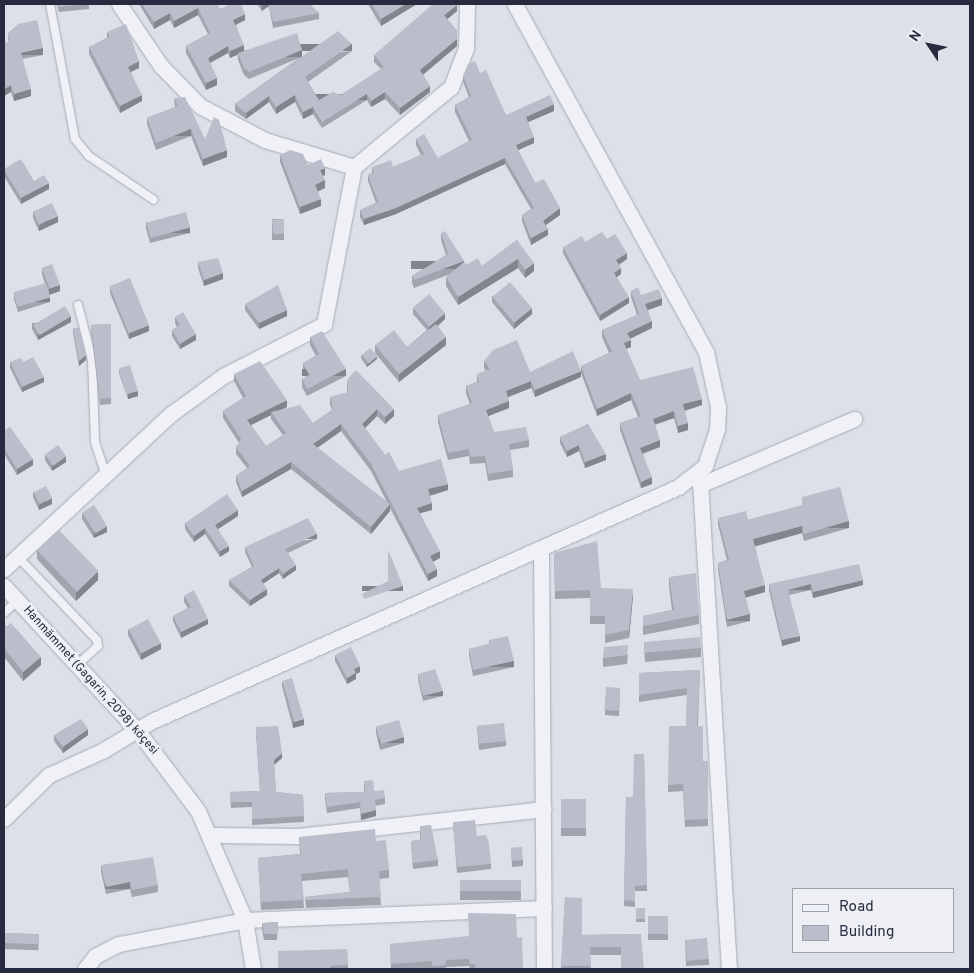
<!DOCTYPE html>
<html>
<head>
<meta charset="utf-8">
<style>
  body { margin:0 }
  #map { position:relative; width:974px; height:973px; overflow:hidden; background:#dde0e8; font-family:Overpass,sans-serif }
  div>[style] { position:absolute }
  .roads { filter:drop-shadow(0 0 1px #a6aab5) drop-shadow(0 0 1px #a6aab5) }
  .service>* { height:8px; margin:-4px; padding:0 4px; transform-origin:4px; border-radius:4px; background:#f0f1f6 }
  .minor>* { height:15px; margin:-7.5px; padding:0 7.5px; transform-origin:7.5px; border-radius:7.5px; background:#f0f1f6 }
  .wall>* { inset:0; background:#a1a3ae; transform-origin:0 0 }
  .shaded-wall>* { inset:0; background:#83858d; transform-origin:0 0 }
  .building>* { inset:0; background:#bbbeca; transform-origin:0 0 }
  span { translate:-50% -50%; white-space:nowrap; text-align:center; line-height:1.15; -webkit-text-stroke:5px #edeff5; paint-order:stroke }
  .street-label { font-size:12px; color:#262b3f }
  .frame { position:absolute; inset:0; border:5px solid #262b3f; pointer-events:none }
  .legend { position:absolute; left:792px; top:888px; width:162px; height:65px; box-sizing:border-box; background:#edeff5; border:1px solid #9da1ac; margin:0; padding:6px 9px; list-style:none; font-size:15px; color:#262b3f }
  .legend li { display:flex; align-items:center; gap:10px; height:25px }
  .legend b { width:25px; border:1px solid #9da1ac }
  .north { position:absolute; left:904px; top:20px; width:50px; height:50px; -webkit-text-stroke:4px #edeff5; paint-order:stroke; rotate:304deg; font-size:14px; font-weight:700; line-height:20px; text-align:center; color:#262b3f }
  .north::after { content:''; display:block; margin:auto; width:18px; height:22px; background:#262b3f; clip-path:polygon(50% 0,100% 100%,50% 72%,0 100%) }
</style>
</head>
<body>
<div id="map">
  <div class="roads">
    <div class="service">
      <div style="left:50px;top:4px;width:137px;rotate:79.5deg"></div>
      <div style="left:75px;top:139px;width:22px;rotate:51deg"></div>
      <div style="left:89px;top:156px;width:78px;rotate:34.1deg"></div>
      <div style="left:78px;top:305px;width:56px;rotate:75.5deg"></div>
      <div style="left:92px;top:359px;width:83px;rotate:87.9deg"></div>
      <div style="left:95px;top:442px;width:32px;rotate:72deg"></div>
      <div style="left:17px;top:556px;width:116px;rotate:46.4deg"></div>
      <div style="left:97px;top:640px;width:6px;rotate:81deg"></div>
      <div style="left:98px;top:646px;width:28px;rotate:138deg"></div>
      <div style="left:4px;top:613px;width:18px;rotate:-43deg"></div>
    </div>
    <div class="minor">
      <div style="left:119px;top:4px;width:75px;rotate:55.9deg"></div>
      <div style="left:161px;top:66px;width:56px;rotate:45.7deg"></div>
      <div style="left:200px;top:106px;width:73px;rotate:27.6deg"></div>
      <div style="left:265px;top:140px;width:93px;rotate:16.9deg"></div>
      <div style="left:541px;top:550px;width:419px;rotate:89.6deg"></div>
      <div style="left:4px;top:569px;width:228px;rotate:-42.9deg"></div>
      <div style="left:171px;top:414px;width:64px;rotate:-36.2deg"></div>
      <div style="left:223px;top:376px;width:114px;rotate:-27.2deg"></div>
      <div style="left:324px;top:324px;width:160px;rotate:-79.2deg"></div>
      <div style="left:354px;top:167px;width:126px;rotate:-39.5deg"></div>
      <div style="left:451px;top:87px;width:42px;rotate:-69deg"></div>
      <div style="left:466px;top:48px;width:44px;rotate:-88.7deg"></div>
      <div style="left:4px;top:586px;width:196px;rotate:47.3deg"></div>
      <div style="left:137px;top:730px;width:101px;rotate:53deg"></div>
      <div style="left:198px;top:811px;width:119px;rotate:66.7deg"></div>
      <div style="left:245px;top:920px;width:50px;rotate:80.7deg"></div>
      <div style="left:4px;top:819px;width:63px;rotate:-44.4deg"></div>
      <div style="left:49px;top:775px;width:58px;rotate:-24.4deg"></div>
      <div style="left:102px;top:751px;width:58px;rotate:-31deg"></div>
      <div style="left:152px;top:721px;width:576px;rotate:-23.98deg"></div>
      <div style="left:678px;top:487px;width:34px;rotate:-38deg"></div>
      <div style="left:705px;top:466px;width:39px;rotate:-72deg"></div>
      <div style="left:717px;top:429px;width:22px;rotate:-87deg"></div>
      <div style="left:718px;top:407px;width:56px;rotate:-102.3deg"></div>
      <div style="left:706px;top:352px;width:397px;rotate:-118.8deg"></div>
      <div style="left:212px;top:835px;width:87px;rotate:0.7deg"></div>
      <div style="left:299px;top:836px;width:246px;rotate:-6.3deg"></div>
      <div style="left:85px;top:969px;width:16px;rotate:-52deg"></div>
      <div style="left:95px;top:956px;width:27px;rotate:-27deg"></div>
      <div style="left:119px;top:944px;width:128px;rotate:-10.8deg"></div>
      <div style="left:245px;top:920px;width:299px;rotate:-2.3deg"></div>
      <div style="left:729px;top:969px;width:485px;rotate:-93.4deg"></div>
      <div style="left:700px;top:485px;width:168px;rotate:-23.2deg"></div>
    </div>
  </div>
  <div class="wall">
    <div style="clip-path:polygon(57px 4px,89px 4px,89px 9px,59px 12px)"></div>
    <div style="clip-path:polygon(139px 4px,217px 4px,220px 9px,245px 20px,236px 25px,244px 51px,302px 56px,352px 51px,308px 82px,319px 100px,341px 95px,381px 69px,374px 62px,374px 55px,457px 11px,447px 19px,457px 31px,457px 46px,423px 75px,430px 92px,400px 115px,385px 99px,371px 107px,367px 100px,322px 128px,313px 114px,303px 119px,295px 102px,276px 114px,269px 102px,246px 119px,235px 111px,235px 104px,299px 58px,249px 79px,244px 75px,238px 60px,238px 54px,230px 58px,228px 53px,210px 63px,217px 85px,206px 90px,186px 53px,186px 46px,208px 34px,198px 15px,174px 28px,170px 20px,154px 29px)"></div>
    <div style="clip-path:polygon(257px 4px,309px 4px,319px 13px,319px 19px,273px 28px,269px 6px,262px 11px)"></div>
    <div style="clip-path:polygon(368px 4px,417px 4px,381px 26px)"></div>
    <div style="clip-path:polygon(107px 32px,139px 68px,131px 72px,142px 101px,120px 113px,89px 54px,89px 47px,107px 38px)"></div>
    <div style="clip-path:polygon(8px 33px,43px 55px,22px 59px,31px 96px,14px 101px,11px 92px)"></div>
    <div style="clip-path:polygon(480px 73px,506px 115px,554px 111px,528px 122px,534px 143px,518px 150px,535px 183px,560px 215px,546px 225px,548px 235px,531px 245px,522px 221px,522px 215px,531px 209px,505px 164px,396px 214px,364px 225px,360px 217px,360px 210px,376px 203px,368px 181px,368px 175px,372px 173px,372px 167px,393px 167px,421px 155px,416px 145px,416px 139px,438px 158px,469px 141px,455px 112px,455px 105px,469px 97px,463px 82px,463px 76px)"></div>
    <div style="clip-path:polygon(174px 98px,205px 139px,227px 157px,203px 166px,191px 136px,156px 150px,147px 124px,147px 118px,175px 107px)"></div>
    <div style="clip-path:polygon(280px 155px,308px 165px,325px 175px,323px 176px,325px 188px,318px 191px,321px 206px,300px 214px,280px 162px)"></div>
    <div style="clip-path:polygon(4px 169px,34px 181px,49px 189px,21px 204px,4px 176px)"></div>
    <div style="clip-path:polygon(33px 212px,58px 222px,39px 231px,33px 218px)"></div>
    <div style="left:284px;top:219px;width:21px;height:12px;rotate:90deg"></div>
    <div style="clip-path:polygon(146px 222px,190px 233px,150px 243px,146px 228px)"></div>
    <div style="clip-path:polygon(441px 233px,466px 265px,482px 266px,517px 240px,534px 271px,525px 278px,518px 268px,458px 305px,446px 286px,446px 277px,450px 274px,414px 288px,412px 283px,412px 276px,446px 255px,441px 240px)"></div>
    <div style="clip-path:polygon(607px 239px,627px 259px,619px 265px,621px 274px,617px 277px,629px 303px,600px 321px,563px 253px,563px 247px,585px 242px)"></div>
    <div style="clip-path:polygon(198px 262px,223px 279px,204px 286px,198px 268px)"></div>
    <div style="clip-path:polygon(42px 268px,60px 291px,49px 295px,50px 302px,18px 312px,14px 299px,14px 293px,45px 284px,42px 274px)"></div>
    <div style="clip-path:polygon(110px 287px,149px 331px,129px 339px,110px 293px)"></div>
    <div style="clip-path:polygon(631px 291px,641px 295px,662px 305px,648px 310px,652px 328px,630px 339px,631px 347px,626px 349px,640px 380px,702px 405px,685px 411px,688px 430px,678px 433px,674px 418px,655px 425px,660px 447px,643px 454px,652px 484px,641px 488px,620px 430px,620px 423px,638px 417px,631px 400px,597px 416px,581px 373px,581px 366px,609px 353px,602px 337px,602px 330px,637px 315px,631px 297px)"></div>
    <div style="clip-path:polygon(492px 296px,532px 314px,514px 329px,492px 302px)"></div>
    <div style="clip-path:polygon(245px 304px,287px 316px,259px 329px,245px 310px)"></div>
    <div style="clip-path:polygon(413px 308px,445px 319px,438px 326px,446px 345px,399px 382px,375px 353px,375px 345px,407px 347px,427px 330px,413px 314px)"></div>
    <div style="clip-path:polygon(175px 317px,196px 340px,180px 349px,172px 336px,172px 330px,177px 327px,175px 323px)"></div>
    <div style="clip-path:polygon(71px 322px,38px 340px,32px 329px,32px 323px)"></div>
    <div style="clip-path:polygon(111px 324px,111px 404px,100px 405px,91px 331px,91px 325px)"></div>
    <div style="clip-path:polygon(73px 328px,86px 360px,79px 366px,73px 333px)"></div>
    <div style="clip-path:polygon(310px 337px,346px 376px,307px 396px,302px 387px,302px 379px,306px 377px,303px 370px,303px 363px,316px 356px,310px 345px)"></div>
    <div style="clip-path:polygon(361px 355px,377px 359px,367px 367px,361px 358px)"></div>
    <div style="clip-path:polygon(484px 361px,530px 372px,581px 377px,535px 397px,531px 388px,508px 397px,509px 408px,488px 416px,494px 432px,529px 440px,529px 447px,510px 450px,513px 470px,513px 477px,488px 481px,485px 463px,470px 464px,469px 456px,448px 460px,438px 422px,438px 415px,470px 404px,466px 393px,466px 386px,477px 382px,477px 374px,486px 371px,484px 368px)"></div>
    <div style="clip-path:polygon(10px 362px,23px 362px,44px 382px,22px 392px,10px 368px)"></div>
    <div style="clip-path:polygon(119px 369px,138px 396px,128px 399px,119px 373px)"></div>
    <div style="clip-path:polygon(evenodd,234px 374px,287px 407px,281px 410px,313px 423px,332px 410px,330px 404px,330px 397px,347px 393px,347px 380px,394px 416px,385px 424px,377px 416px,365px 428px,385px 455px,399px 471px,448px 490px,430px 496px,432px 510px,420px 513px,440px 558px,433px 562px,437px 576px,428px 581px,390px 508px,390px 511px,371px 534px,291px 469px,242px 497px,236px 482px,236px 476px,247px 468px,236px 454px,236px 447px,239px 443px,223px 418px,223px 411px,243px 398px,234px 381px,234px 374px,271px 415px,271px 419px,283px 435px,266px 446px,251px 425px,271px 415px,234px 374px,341px 431px,371px 471px,387px 502px,317px 448px,341px 431px)"></div>
    <div style="clip-path:polygon(588px 424px,606px 460px,585px 468px,579px 451px,567px 457px,560px 443px,560px 437px)"></div>
    <div style="clip-path:polygon(4px 430px,33px 465px,17px 475px,4px 454px)"></div>
    <div style="clip-path:polygon(45px 454px,66px 462px,52px 471px,45px 460px)"></div>
    <div style="clip-path:polygon(33px 492px,52px 504px,39px 510px,33px 497px)"></div>
    <div style="clip-path:polygon(802px 497px,849px 528px,804px 541px,802px 533px,755px 546px,765px 592px,745px 598px,750px 621px,727px 627px,718px 570px,718px 563px,727px 560px,718px 525px,718px 518px,748px 520px,803px 505px)"></div>
    <div style="clip-path:polygon(82px 513px,107px 532px,94px 538px,82px 519px)"></div>
    <div style="clip-path:polygon(238px 516px,218px 529px,229px 551px,220px 557px,205px 534px,194px 542px,185px 529px,185px 523px)"></div>
    <div style="clip-path:polygon(317px 539px,288px 553px,296px 570px,283px 579px,279px 573px,263px 584px,267px 595px,250px 606px,229px 586px,229px 580px,252px 567px,245px 552px,245px 547px)"></div>
    <div style="clip-path:polygon(37px 550px,98px 580px,76px 601px,37px 559px)"></div>
    <div style="clip-path:polygon(554px 553px,601px 588px,633px 596px,629px 638px,605px 643px,605px 624px,590px 624px,590px 598px,555px 599px)"></div>
    <div style="clip-path:polygon(669px 577px,699px 615px,699px 624px,643px 635px,643px 616px,672px 610px,669px 586px)"></div>
    <div style="clip-path:polygon(769px 584px,863px 585px,813px 598px,811px 590px,789px 595px,800px 641px,782px 646px,769px 590px)"></div>
    <div style="clip-path:polygon(184px 596px,208px 624px,181px 638px,173px 621px,173px 616px,188px 608px,184px 602px)"></div>
    <div style="clip-path:polygon(4px 624px,41px 665px,23px 681px,4px 657px)"></div>
    <div style="clip-path:polygon(128px 629px,161px 649px,141px 660px,128px 635px)"></div>
    <div style="clip-path:polygon(489px 640px,514px 667px,473px 676px,469px 655px,469px 649px,489px 644px)"></div>
    <div style="clip-path:polygon(644px 643px,701px 648px,701px 657px,645px 662px)"></div>
    <div style="clip-path:polygon(628px 654px,627px 664px,603px 667px,603px 658px)"></div>
    <div style="clip-path:polygon(335px 655px,360px 672px,356px 674px,356px 679px,347px 684px,335px 661px)"></div>
    <div style="clip-path:polygon(700px 670px,698px 726px,703px 761px,708px 761px,708px 826px,685px 827px,683px 791px,668px 792px,668px 785px,686px 726px,687px 695px,639px 702px,639px 673px)"></div>
    <div style="clip-path:polygon(418px 674px,443px 696px,423px 701px,418px 679px)"></div>
    <div style="clip-path:polygon(282px 681px,304px 725px,293px 728px,282px 686px)"></div>
    <div style="clip-path:polygon(620px 688px,619px 716px,605px 715px,605px 710px)"></div>
    <div style="clip-path:polygon(477px 726px,506px 741px,506px 746px,479px 750px)"></div>
    <div style="clip-path:polygon(376px 727px,404px 743px,380px 750px,376px 733px)"></div>
    <div style="clip-path:polygon(256px 733px,282px 758px,274px 765px,276px 792px,303px 795px,304px 822px,252px 825px,252px 807px,231px 808px,230px 792px,260px 791px)"></div>
    <div style="clip-path:polygon(54px 735px,88px 735px,63px 753px,54px 741px)"></div>
    <div style="clip-path:polygon(644px 754px,647px 891px,635px 891px,635px 907px,624px 906px,626px 797px,633px 797px)"></div>
    <div style="clip-path:polygon(364px 781px,374px 791px,385px 798px,385px 804px,375px 806px,376px 816px,361px 820px,360px 808px,327px 813px,325px 799px,325px 793px,364px 792px)"></div>
    <div style="left:586px;top:799px;width:37px;height:25px;rotate:90deg"></div>
    <div style="clip-path:polygon(453px 822px,491px 864px,491px 869px,457px 873px)"></div>
    <div style="clip-path:polygon(420px 826px,438px 860px,438px 866px,413px 869px,411px 841px,420px 840px)"></div>
    <div style="clip-path:polygon(299px 837px,376px 841px,389px 870px,389px 878px,379px 879px,381px 905px,306px 908px,305px 897px,350px 892px,348px 877px,302px 881px,304px 908px,261px 910px,258px 858px,300px 854px)"></div>
    <div style="clip-path:polygon(511px 848px,523px 860px,523px 866px,512px 867px)"></div>
    <div style="clip-path:polygon(101px 865px,158px 885px,158px 892px,132px 897px,130px 889px,106px 894px,101px 872px)"></div>
    <div style="left:521px;top:880px;width:20px;height:61px;rotate:90deg"></div>
    <div style="clip-path:polygon(565px 897px,582px 935px,641px 934px,621px 955px,590px 955px,591px 969px,561px 969px)"></div>
    <div style="left:636px;top:908px;width:9px;height:14px"></div>
    <div style="left:648px;top:916px;width:20px;height:24px"></div>
    <div style="clip-path:polygon(278px 922px,277px 940px,264px 940px,262px 929px,262px 923px)"></div>
    <div style="left:4px;top:933px;width:35px;height:16px;rotate:2deg"></div>
    <div style="clip-path:polygon(517px 938px,523px 969px,470px 969px,469px 966px,446px 967px,446px 969px,432px 969px,432px 968px,417px 969px,391px 969px,390px 944px)"></div>
    <div style="clip-path:polygon(685px 939px,709px 959px,709px 965px,686px 966px)"></div>
    <div style="clip-path:polygon(347px 949px,348px 969px,278px 969px)"></div>
  </div>
  <div class="shaded-wall">
    <div style="clip-path:polygon(263px 4px,269px 4px,269px 6px,262px 11px,262px 5px)"></div>
    <div style="clip-path:polygon(406px 4px,417px 4px,381px 26px,381px 19px)"></div>
    <div style="clip-path:polygon(457px 5px,457px 11px,444px 22px,444px 15px)"></div>
    <div style="clip-path:polygon(198px 8px,198px 15px,174px 28px,174px 21px)"></div>
    <div style="clip-path:polygon(170px 13px,170px 20px,154px 29px,154px 22px)"></div>
    <div style="clip-path:polygon(245px 14px,245px 20px,233px 26px,233px 20px)"></div>
    <div style="clip-path:polygon(457px 39px,457px 46px,420px 77px,420px 70px)"></div>
    <div style="left:352px;top:44px;width:7px;height:57px;rotate:90deg"></div>
    <div style="clip-path:polygon(244px 45px,244px 52px,230px 58px,230px 51px)"></div>
    <div style="clip-path:polygon(228px 46px,228px 53px,208px 64px,208px 58px)"></div>
    <div style="left:43px;top:48px;width:7px;height:23px;rotate:90deg"></div>
    <div style="left:302px;top:50px;width:7px;height:57px;rotate:90deg"></div>
    <div style="clip-path:polygon(139px 61px,139px 68px,128px 73px,128px 67px)"></div>
    <div style="clip-path:polygon(217px 78px,217px 85px,206px 90px,206px 83px)"></div>
    <div style="clip-path:polygon(11px 85px,11px 92px,4px 96px,4px 89px)"></div>
    <div style="clip-path:polygon(430px 86px,430px 92px,400px 115px,400px 108px)"></div>
    <div style="clip-path:polygon(31px 89px,31px 96px,14px 101px,14px 94px)"></div>
    <div style="clip-path:polygon(385px 92px,385px 99px,371px 107px,371px 101px)"></div>
    <div style="left:367px;top:94px;width:6px;height:53px;rotate:90deg"></div>
    <div style="clip-path:polygon(142px 95px,142px 101px,120px 113px,120px 106px)"></div>
    <div style="clip-path:polygon(295px 95px,295px 102px,276px 114px,276px 107px)"></div>
    <div style="clip-path:polygon(269px 96px,269px 102px,246px 119px,246px 113px)"></div>
    <div style="clip-path:polygon(554px 104px,554px 111px,526px 123px,526px 117px)"></div>
    <div style="clip-path:polygon(313px 107px,313px 114px,303px 119px,303px 112px)"></div>
    <div style="left:191px;top:129px;width:7px;height:38px;rotate:90deg"></div>
    <div style="clip-path:polygon(534px 137px,534px 143px,516px 151px,516px 145px)"></div>
    <div style="clip-path:polygon(227px 150px,227px 157px,203px 166px,203px 159px)"></div>
    <div style="clip-path:polygon(505px 158px,505px 164px,396px 214px,364px 225px,364px 219px)"></div>
    <div style="clip-path:polygon(325px 168px,325px 175px,320px 177px,320px 170px)"></div>
    <div style="clip-path:polygon(325px 180px,325px 188px,315px 193px,315px 185px)"></div>
    <div style="clip-path:polygon(49px 183px,49px 189px,21px 204px,21px 198px)"></div>
    <div style="clip-path:polygon(321px 199px,321px 206px,300px 214px,300px 207px)"></div>
    <div style="clip-path:polygon(560px 208px,560px 215px,543px 227px,543px 221px)"></div>
    <div style="clip-path:polygon(58px 216px,58px 222px,39px 231px,39px 225px)"></div>
    <div style="left:190px;top:227px;width:6px;height:41px;rotate:90deg"></div>
    <div style="clip-path:polygon(548px 229px,548px 235px,531px 245px,531px 238px)"></div>
    <div style="clip-path:polygon(627px 253px,627px 259px,616px 266px,616px 260px)"></div>
    <div style="clip-path:polygon(518px 259px,518px 268px,458px 305px,458px 297px)"></div>
    <div style="left:464px;top:261px;width:8px;height:53px;rotate:90deg"></div>
    <div style="clip-path:polygon(534px 263px,534px 271px,525px 278px,525px 270px)"></div>
    <div style="clip-path:polygon(621px 268px,621px 274px,614px 279px,614px 273px)"></div>
    <div style="clip-path:polygon(223px 273px,223px 279px,204px 286px,204px 280px)"></div>
    <div style="clip-path:polygon(60px 285px,60px 291px,49px 295px,49px 289px)"></div>
    <div style="left:50px;top:297px;width:5px;height:34px;rotate:90deg"></div>
    <div style="clip-path:polygon(629px 297px,629px 303px,600px 321px,600px 315px)"></div>
    <div style="clip-path:polygon(662px 298px,662px 305px,645px 311px,645px 304px)"></div>
    <div style="clip-path:polygon(532px 308px,532px 314px,514px 329px,514px 323px)"></div>
    <div style="clip-path:polygon(287px 310px,287px 316px,259px 329px,259px 323px)"></div>
    <div style="clip-path:polygon(445px 313px,445px 319px,429px 333px,429px 327px)"></div>
    <div style="clip-path:polygon(71px 316px,71px 322px,38px 340px,38px 334px)"></div>
    <div style="clip-path:polygon(652px 321px,652px 328px,627px 340px,627px 333px)"></div>
    <div style="clip-path:polygon(149px 325px,149px 331px,129px 339px,129px 333px)"></div>
    <div style="clip-path:polygon(196px 334px,196px 340px,180px 349px,180px 344px)"></div>
    <div style="clip-path:polygon(446px 337px,446px 345px,399px 382px,399px 374px)"></div>
    <div style="clip-path:polygon(631px 340px,631px 347px,624px 350px,624px 343px)"></div>
    <div style="clip-path:polygon(86px 355px,86px 360px,79px 366px,79px 361px)"></div>
    <div style="clip-path:polygon(377px 356px,377px 359px,367px 367px,367px 364px)"></div>
    <div style="left:346px;top:369px;width:7px;height:44px;rotate:90deg"></div>
    <div style="clip-path:polygon(581px 371px,581px 377px,535px 397px,535px 390px)"></div>
    <div style="clip-path:polygon(44px 377px,44px 382px,22px 392px,22px 387px)"></div>
    <div style="clip-path:polygon(531px 381px,531px 388px,506px 398px,506px 391px)"></div>
    <div style="clip-path:polygon(138px 391px,138px 396px,128px 399px,128px 394px)"></div>
    <div style="clip-path:polygon(631px 393px,631px 400px,597px 416px,597px 409px)"></div>
    <div style="clip-path:polygon(702px 399px,702px 405px,683px 411px,683px 404px)"></div>
    <div style="clip-path:polygon(287px 400px,287px 407px,273px 414px,271px 412px,271px 415px,247px 427px,247px 420px)"></div>
    <div style="clip-path:polygon(509px 401px,509px 408px,486px 417px,486px 410px)"></div>
    <div style="clip-path:polygon(377px 409px,377px 416px,362px 431px,362px 424px)"></div>
    <div style="clip-path:polygon(394px 409px,394px 416px,385px 424px,385px 417px)"></div>
    <div style="clip-path:polygon(674px 411px,674px 418px,653px 425px,653px 419px)"></div>
    <div style="clip-path:polygon(688px 423px,688px 430px,678px 433px,678px 426px)"></div>
    <div style="clip-path:polygon(341px 424px,341px 431px,313px 451px,313px 444px)"></div>
    <div style="clip-path:polygon(660px 440px,660px 447px,640px 454px,640px 448px)"></div>
    <div style="clip-path:polygon(579px 445px,579px 451px,567px 457px,567px 451px)"></div>
    <div style="clip-path:polygon(606px 454px,606px 460px,585px 468px,585px 462px)"></div>
    <div style="clip-path:polygon(66px 456px,66px 462px,52px 471px,52px 465px)"></div>
    <div style="clip-path:polygon(33px 459px,33px 465px,17px 475px,17px 469px)"></div>
    <div style="clip-path:polygon(291px 462px,291px 469px,242px 497px,242px 491px)"></div>
    <div style="clip-path:polygon(652px 477px,652px 484px,641px 488px,641px 482px)"></div>
    <div style="clip-path:polygon(448px 484px,448px 490px,428px 496px,428px 489px)"></div>
    <div style="clip-path:polygon(52px 498px,52px 504px,39px 510px,39px 505px)"></div>
    <div style="clip-path:polygon(432px 503px,432px 510px,417px 514px,417px 508px)"></div>
    <div style="clip-path:polygon(390px 504px,390px 511px,371px 534px,371px 527px)"></div>
    <div style="clip-path:polygon(238px 510px,238px 516px,215px 531px,215px 525px)"></div>
    <div style="left:849px;top:521px;width:7px;height:47px;rotate:90deg"></div>
    <div style="clip-path:polygon(107px 526px,107px 532px,94px 538px,94px 532px)"></div>
    <div style="clip-path:polygon(802px 526px,802px 533px,753px 547px,753px 539px)"></div>
    <div style="clip-path:polygon(205px 528px,205px 534px,194px 542px,194px 536px)"></div>
    <div style="left:317px;top:534px;width:5px;height:35px;rotate:90deg"></div>
    <div style="clip-path:polygon(229px 546px,229px 551px,220px 557px,220px 551px)"></div>
    <div style="clip-path:polygon(440px 551px,440px 558px,430px 563px,430px 556px)"></div>
    <div style="clip-path:polygon(296px 565px,296px 570px,283px 579px,283px 574px)"></div>
    <div style="clip-path:polygon(279px 568px,279px 573px,261px 585px,261px 580px)"></div>
    <div style="clip-path:polygon(437px 569px,437px 576px,428px 581px,428px 574px)"></div>
    <div style="clip-path:polygon(98px 571px,98px 580px,76px 601px,76px 592px)"></div>
    <div style="clip-path:polygon(863px 580px,863px 585px,813px 598px,813px 592px)"></div>
    <div style="left:811px;top:584px;width:6px;height:24px;rotate:90deg"></div>
    <div style="clip-path:polygon(765px 585px,765px 592px,744px 598px,744px 591px)"></div>
    <div style="left:403px;top:586px;width:5px;height:41px;rotate:90deg"></div>
    <div style="clip-path:polygon(267px 589px,267px 595px,250px 606px,250px 600px)"></div>
    <div style="clip-path:polygon(633px 589px,633px 596px,629px 638px,629px 630px)"></div>
    <div style="left:750px;top:614px;width:7px;height:24px;rotate:90deg"></div>
    <div style="clip-path:polygon(208px 619px,208px 624px,181px 638px,181px 632px)"></div>
    <div style="clip-path:polygon(800px 636px,800px 641px,782px 646px,782px 640px)"></div>
    <div style="clip-path:polygon(161px 643px,161px 649px,141px 660px,141px 654px)"></div>
    <div style="clip-path:polygon(41px 657px,41px 665px,23px 681px,23px 672px)"></div>
    <div style="left:514px;top:661px;width:6px;height:42px;rotate:90deg"></div>
    <div style="clip-path:polygon(360px 666px,360px 672px,356px 674px,356px 679px,347px 684px,347px 678px,354px 669px)"></div>
    <div style="left:443px;top:691px;width:5px;height:21px;rotate:90deg"></div>
    <div style="clip-path:polygon(304px 719px,304px 725px,293px 728px,293px 722px)"></div>
    <div style="clip-path:polygon(88px 729px,88px 735px,63px 753px,63px 747px)"></div>
    <div style="left:404px;top:737px;width:6px;height:25px;rotate:90deg"></div>
    <div style="clip-path:polygon(282px 753px,282px 758px,274px 765px,274px 760px)"></div>
    <div style="clip-path:polygon(376px 810px,376px 816px,361px 820px,361px 814px)"></div>
    <div style="left:130px;top:882px;width:7px;height:25px;rotate:90deg"></div>
  </div>
  <div class="building">
    <div style="clip-path:polygon(58px 4px,89px 4px,59px 7px)"></div>
    <div style="clip-path:polygon(142px 4px,217px 4px,220px 9px,230px 4px,241px 4px,245px 14px,233px 20px,244px 45px,230px 51px,228px 46px,208px 58px,217px 78px,206px 83px,186px 46px,210px 33px,198px 8px,174px 21px,170px 13px,154px 22px)"></div>
    <div style="clip-path:polygon(269px 4px,309px 4px,319px 13px,273px 22px)"></div>
    <div style="clip-path:polygon(372px 4px,406px 4px,381px 19px)"></div>
    <div style="clip-path:polygon(433px 4px,457px 4px,457px 5px,444px 15px,457px 31px,457px 39px,420px 70px,430px 86px,400px 108px,385px 92px,371px 101px,367px 94px,322px 122px,313px 107px,303px 112px,295px 95px,276px 107px,269px 96px,246px 113px,235px 104px,338px 31px,352px 44px,305px 77px,319px 100px,333px 92px,341px 95px,384px 67px,374px 55px)"></div>
    <div style="clip-path:polygon(37px 20px,43px 48px,21px 53px,31px 89px,14px 94px,11px 85px,4px 89px,4px 43px,10px 41px,8px 33px,18px 24px)"></div>
    <div style="clip-path:polygon(126px 24px,139px 61px,128px 67px,142px 95px,120px 106px,89px 47px,110px 37px,107px 32px)"></div>
    <div style="clip-path:polygon(297px 33px,302px 50px,249px 72px,244px 68px,238px 53px)"></div>
    <div style="clip-path:polygon(475px 61px,480px 73px,486px 70px,506px 115px,550px 95px,554px 104px,526px 117px,534px 137px,516px 145px,535px 183px,544px 179px,560px 208px,543px 221px,548px 229px,531px 238px,522px 215px,534px 208px,505px 158px,396px 208px,364px 219px,360px 210px,378px 202px,368px 175px,374px 173px,372px 167px,391px 160px,393px 167px,424px 154px,416px 139px,424px 134px,438px 158px,472px 140px,455px 105px,471px 96px,463px 76px,468px 64px)"></div>
    <div style="clip-path:polygon(185px 97px,205px 139px,214px 117px,219px 120px,227px 150px,203px 159px,191px 129px,156px 143px,147px 118px,178px 106px,174px 98px)"></div>
    <div style="clip-path:polygon(290px 150px,303px 154px,308px 165px,321px 159px,325px 168px,320px 170px,325px 180px,315px 185px,321px 199px,300px 207px,280px 155px)"></div>
    <div style="clip-path:polygon(21px 159px,34px 181px,44px 175px,49px 183px,21px 198px,4px 170px,4px 169px)"></div>
    <div style="left:52px;top:203px;width:14px;height:21px;rotate:65deg"></div>
    <div style="left:186px;top:212px;width:16px;height:41px;rotate:75deg"></div>
    <div style="clip-path:polygon(284px 219px,284px 234px,273px 234px,272px 220px)"></div>
    <div style="clip-path:polygon(445px 231px,464px 261px,414px 280px,412px 276px,448px 254px,441px 233px)"></div>
    <div style="clip-path:polygon(602px 232px,607px 239px,615px 234px,627px 253px,616px 260px,621px 268px,614px 273px,629px 297px,600px 315px,563px 247px,582px 236px,585px 242px)"></div>
    <div style="clip-path:polygon(517px 240px,534px 263px,525px 270px,518px 259px,458px 297px,446px 277px,464px 262px,466px 265px,478px 258px,482px 266px)"></div>
    <div style="clip-path:polygon(218px 258px,223px 273px,204px 280px,198px 262px)"></div>
    <div style="left:52px;top:264px;width:22px;height:11px;rotate:69deg"></div>
    <div style="left:130px;top:278px;width:51px;height:22px;rotate:68deg"></div>
    <div style="left:510px;top:282px;width:34px;height:23px;rotate:50deg"></div>
    <div style="left:46px;top:283px;width:15px;height:34px;rotate:74deg"></div>
    <div style="clip-path:polygon(278px 285px,287px 310px,259px 323px,245px 304px)"></div>
    <div style="clip-path:polygon(638px 287px,641px 295px,659px 289px,662px 298px,645px 304px,652px 321px,627px 333px,631px 340px,624px 343px,640px 380px,693px 367px,702px 399px,683px 404px,688px 423px,678px 426px,674px 411px,653px 419px,660px 440px,640px 448px,652px 477px,641px 482px,620px 423px,641px 416px,631px 393px,597px 409px,581px 366px,612px 352px,602px 330px,639px 314px,631px 291px)"></div>
    <div style="left:429px;top:294px;width:25px;height:21px;rotate:50deg"></div>
    <div style="left:65px;top:306px;width:12px;height:37px;rotate:59deg"></div>
    <div style="clip-path:polygon(183px 312px,196px 334px,180px 344px,172px 330px,180px 325px,175px 317px)"></div>
    <div style="clip-path:polygon(111px 324px,111px 398px,100px 399px,91px 325px)"></div>
    <div style="clip-path:polygon(436px 324px,446px 337px,399px 374px,375px 345px,394px 330px,407px 347px)"></div>
    <div style="clip-path:polygon(73px 328px,79px 328px,86px 355px,79px 361px)"></div>
    <div style="clip-path:polygon(322px 331px,346px 369px,307px 389px,302px 379px,309px 375px,303px 363px,319px 354px,310px 337px)"></div>
    <div style="clip-path:polygon(517px 340px,530px 372px,573px 351px,581px 371px,535px 390px,531px 381px,506px 391px,509px 401px,486px 410px,494px 432px,526px 427px,529px 440px,509px 444px,513px 470px,488px 474px,485px 456px,470px 457px,469px 449px,448px 453px,438px 415px,472px 403px,466px 386px,479px 382px,477px 374px,490px 369px,484px 361px,493px 350px)"></div>
    <div style="left:370px;top:348px;width:11px;height:11px;rotate:49deg"></div>
    <div style="clip-path:polygon(33px 357px,44px 377px,22px 387px,10px 362px,21px 358px,23px 362px)"></div>
    <div style="clip-path:polygon(260px 361px,287px 400px,247px 420px,266px 446px,286px 433px,271px 412px,300px 405px,313px 423px,333px 409px,330px 397px,348px 392px,347px 380px,356px 370px,394px 409px,385px 417px,377px 409px,362px 424px,385px 455px,389px 452px,399px 471px,441px 459px,448px 484px,428px 489px,432px 503px,417px 508px,440px 551px,430px 556px,437px 569px,428px 574px,371px 464px,341px 424px,313px 444px,390px 504px,371px 527px,291px 462px,242px 491px,236px 476px,250px 466px,236px 447px,241px 439px,223px 411px,246px 396px,234px 374px)"></div>
    <div style="left:130px;top:365px;width:27px;height:12px;rotate:73deg"></div>
    <div style="clip-path:polygon(588px 424px,606px 454px,585px 462px,579px 445px,567px 451px,560px 437px)"></div>
    <div style="clip-path:polygon(10px 427px,33px 459px,17px 469px,4px 448px,4px 430px)"></div>
    <div style="left:58px;top:445px;width:14px;height:16px;rotate:54deg"></div>
    <div style="left:46px;top:486px;width:13px;height:14px;rotate:63deg"></div>
    <div style="clip-path:polygon(840px 487px,849px 521px,804px 534px,802px 526px,753px 539px,765px 585px,744px 591px,750px 614px,727px 620px,718px 563px,729px 560px,718px 518px,746px 511px,748px 520px,804px 505px,802px 497px)"></div>
    <div style="clip-path:polygon(227px 494px,238px 510px,215px 525px,229px 546px,220px 551px,205px 528px,194px 536px,185px 523px)"></div>
    <div style="left:94px;top:505px;width:25px;height:14px;rotate:58deg"></div>
    <div style="clip-path:polygon(308px 518px,317px 534px,285px 549px,296px 565px,283px 574px,279px 568px,261px 580px,267px 589px,250px 600px,229px 580px,254px 566px,245px 547px)"></div>
    <div style="left:59px;top:530px;width:57px;height:30px;rotate:46deg"></div>
    <div style="clip-path:polygon(597px 541px,601px 588px,633px 589px,629px 630px,605px 635px,605px 616px,590px 616px,590px 590px,555px 591px,554px 553px)"></div>
    <div style="clip-path:polygon(388px 550px,403px 586px,364px 599px,362px 594px,388px 581px)"></div>
    <div style="clip-path:polygon(859px 564px,863px 580px,813px 592px,811px 584px,788px 590px,800px 636px,782px 640px,769px 584px)"></div>
    <div style="clip-path:polygon(696px 573px,699px 615px,643px 626px,643px 616px,674px 610px,669px 577px)"></div>
    <div style="clip-path:polygon(194px 590px,208px 619px,181px 632px,173px 616px,191px 607px,184px 596px)"></div>
    <div style="left:148px;top:619px;width:27px;height:22px;rotate:62deg"></div>
    <div style="clip-path:polygon(11px 623px,41px 657px,23px 672px,4px 648px,4px 624px,6px 627px)"></div>
    <div style="clip-path:polygon(508px 636px,514px 661px,473px 670px,469px 649px,490px 644px,489px 640px)"></div>
    <div style="left:700px;top:637px;width:11px;height:56px;rotate:85deg"></div>
    <div style="clip-path:polygon(628px 645px,627px 655px,603px 658px,604px 647px)"></div>
    <div style="clip-path:polygon(351px 647px,360px 666px,354px 669px,356px 673px,347px 678px,335px 655px)"></div>
    <div style="clip-path:polygon(435px 669px,443px 691px,423px 696px,418px 674px)"></div>
    <div style="clip-path:polygon(700px 670px,697px 726px,703px 726px,703px 761px,708px 761px,708px 819px,685px 820px,683px 784px,668px 785px,669px 726px,686px 726px,687px 688px,639px 695px,639px 673px)"></div>
    <div style="left:292px;top:678px;width:43px;height:10px;rotate:74deg"></div>
    <div style="left:606px;top:687px;width:14px;height:23px;rotate:4deg"></div>
    <div style="clip-path:polygon(81px 719px,88px 729px,63px 747px,54px 735px)"></div>
    <div style="left:399px;top:720px;width:18px;height:24px;rotate:74deg"></div>
    <div style="left:504px;top:723px;width:18px;height:27px;rotate:84deg"></div>
    <div style="clip-path:polygon(278px 726px,282px 753px,274px 760px,276px 792px,303px 795px,304px 816px,252px 819px,252px 802px,231px 802px,230px 792px,260px 791px,256px 727px)"></div>
    <div style="clip-path:polygon(634px 754px,644px 754px,647px 885px,635px 886px,635px 901px,624px 900px,626px 797px,633px 797px)"></div>
    <div style="clip-path:polygon(373px 780px,374px 791px,384px 790px,385px 798px,375px 800px,376px 810px,361px 814px,360px 802px,327px 807px,325px 793px,365px 792px,364px 781px)"></div>
    <div style="left:586px;top:799px;width:29px;height:25px;rotate:90deg"></div>
    <div style="clip-path:polygon(475px 820px,477px 836px,486px 835px,489px 843px,491px 864px,457px 867px,453px 822px)"></div>
    <div style="clip-path:polygon(431px 825px,438px 860px,413px 863px,411px 841px,421px 840px,420px 826px)"></div>
    <div style="clip-path:polygon(375px 829px,376px 841px,386px 840px,389px 870px,379px 871px,381px 897px,306px 900px,305px 897px,350px 892px,348px 869px,301px 874px,304px 900px,261px 902px,258px 858px,301px 854px,299px 837px)"></div>
    <div style="left:522px;top:847px;width:13px;height:11px;rotate:86deg"></div>
    <div style="clip-path:polygon(153px 857px,158px 885px,132px 890px,130px 882px,106px 887px,101px 865px)"></div>
    <div style="left:521px;top:880px;width:11px;height:61px;rotate:90deg"></div>
    <div style="clip-path:polygon(565px 897px,582px 898px,582px 935px,641px 934px,644px 969px,621px 969px,621px 947px,590px 947px,591px 966px,561px 966px)"></div>
    <div style="left:636px;top:908px;width:9px;height:11px"></div>
    <div style="clip-path:polygon(468px 913px,516px 914px,517px 938px,522px 937px,523px 969px,475px 969px,475px 964px,470px 964px,469px 959px,446px 960px,446px 965px,432px 966px,432px 961px,391px 964px,390px 944px,469px 936px)"></div>
    <div style="left:648px;top:916px;width:20px;height:18px"></div>
    <div style="clip-path:polygon(278px 922px,277px 934px,264px 934px,262px 923px)"></div>
    <div style="left:4px;top:933px;width:35px;height:10px;rotate:2deg"></div>
    <div style="left:707px;top:938px;width:21px;height:22px;rotate:85deg"></div>
    <div style="clip-path:polygon(347px 949px,348px 965px,330px 966px,330px 969px,278px 969px,278px 951px)"></div>
    <div style="clip-path:polygon(4px 968px,29px 969px,4px 969px)"></div>
  </div>
  <div class="street-label">
    <span style="left:90px;top:681px;rotate:48deg">Hanmämmet (Gagarin, 2098) köçesi</span>
  </div>
  <div class="frame"></div>
  <ul class="legend">
  <li><b style="height:6px;background:#f0f1f6"></b>Road</li>
  <li><b style="height:14px;background:#bbbeca"></b>Building</li>
  </ul>
  <div class="north">N</div>
</div>
</body>
</html>
